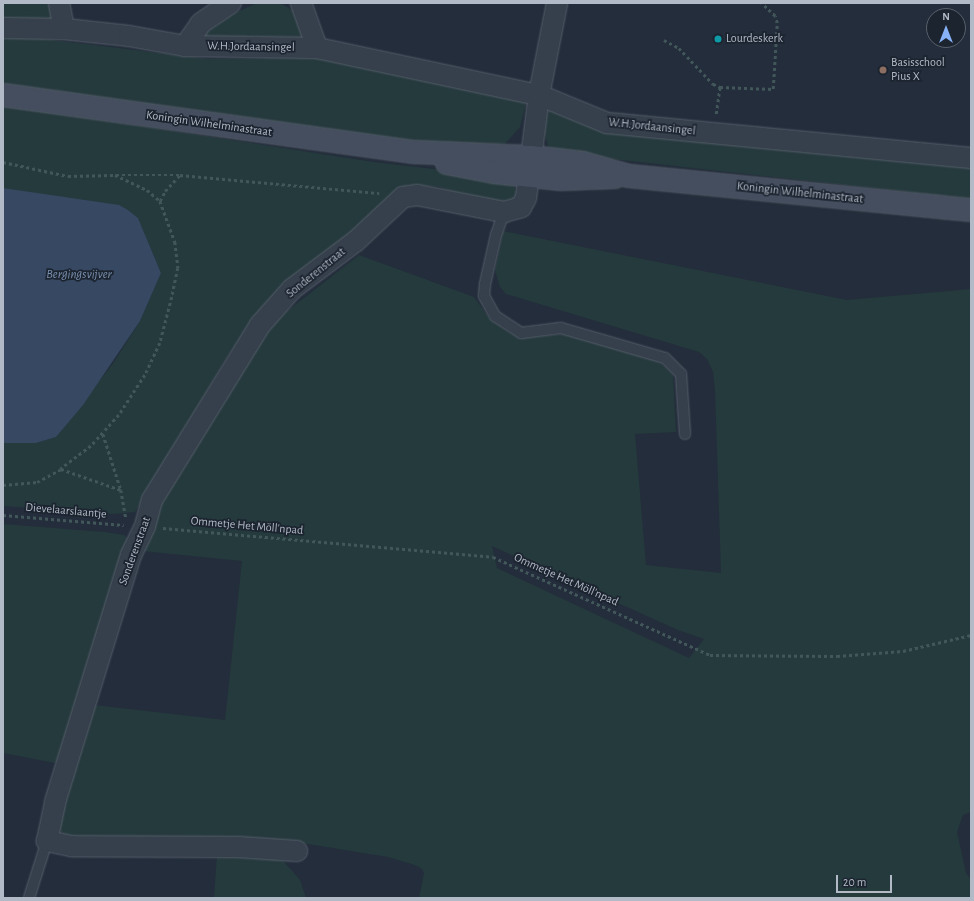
<!DOCTYPE html>
<html>
<head>
<meta charset="utf-8">
<style>
  body { margin:0 }
  #map { position:relative; width:974px; height:901px; overflow:hidden; background:#232d3b; font-family:"Alegreya Sans",sans-serif }
  div>[style] { position:absolute }
  .green>* { inset:0; background:#253a3d; transform-origin:0 0 }
  .water>* { inset:0; background:#364862 }
  .path>* { height:2.5px; margin-top:-1.25px; transform-origin:0; background:repeating-linear-gradient(90deg,#42575a 0 3px,transparent 0 6px) }
  .roads { filter:drop-shadow(0 0 1px #555d6a) drop-shadow(0 0 1px #555d6a) }
  .service>* { height:10px; margin:-5px; padding:0 5px; transform-origin:5px; border-radius:5px; background:#363f4c }
  .minor>* { height:20px; margin:-10px; padding:0 10px; transform-origin:10px; border-radius:10px; background:#363f4c }
  .secondary>* { height:22px; margin:-11px; padding:0 11px; transform-origin:11px; border-radius:11px; background:#444e5f }
  .dots>* { width:11px; height:11px; translate:-50% -50%; box-sizing:border-box; border:2px solid #1c2430; border-radius:50% }
  span { translate:-50% -50%; white-space:nowrap; text-align:center; line-height:1.15; -webkit-text-stroke:3.5px #1c2430; paint-order:stroke }
  .poi-label { font-size:12px; color:#b2bac7 }
  .left { translate:0 -50%; text-align:left }
  .street-label { font-size:12px; color:#b2bac7 }
  .water-label { font-size:13px; color:#7a90af; font-style:italic }
  .frame { position:absolute; inset:0; border:4px solid #b2bac7; pointer-events:none }
  .north { position:absolute; left:926px; top:8px; width:40px; height:40px; box-sizing:border-box; background:#1c2430; border:1px solid #58606c; border-radius:50%; rotate:0deg; font-size:11px; font-weight:700; line-height:16px; text-align:center; color:#b2bac7 }
  .north::after { content:''; display:block; margin:auto; width:14px; height:18px; background:#87b2f7; clip-path:polygon(50% 0,100% 100%,50% 72%,0 100%) }
  .scale { position:absolute; left:836px; top:875px; width:56px; height:18px; box-sizing:border-box; border:2px solid #b2bac7; border-top:0; padding-left:5px; font-size:12px; line-height:14px; white-space:nowrap; color:#b2bac7; -webkit-text-stroke:3px #1c2430; paint-order:stroke }
</style>
</head>
<body>
<div id="map">
  <div class="green">
    <div style="left:3px;top:3px;width:52px;height:18px"></div>
    <div style="clip-path:polygon(257px 3px,280px 3px,299px 14px,307px 37px,196px 39px,235px 13px)"></div>
    <div style="clip-path:polygon(3px 34px,209px 59px,330px 57px,526px 95px,525px 108px,520px 127px,505px 144px,402px 142px,3px 85px)"></div>
    <div style="clip-path:polygon(3px 105px,374px 162px,511px 178px,517px 194px,512px 200px,494px 203px,466px 198px,439px 187px,410px 185px,260px 313px,229px 354px,135px 512px,115px 514px,3px 506px,3px 443px,36px 443px,56px 437px,114px 362px,140px 321px,161px 273px,138px 218px,128px 210px,3px 188px)"></div>
    <div style="clip-path:polygon(559px 109px,971px 166px,971px 199px,550px 152px,543px 129px,549px 111px)"></div>
    <div style="clip-path:polygon(evenodd,503px 231px,847px 300px,971px 289px,971px 812px,963px 815px,957px 832px,966px 873px,971px 879px,971px 898px,419px 898px,424px 873px,422px 869px,415px 865px,388px 857px,302px 843px,66px 836px,59px 830px,57px 825px,94px 705px,225px 720px,242px 561px,143px 551px,158px 507px,256px 345px,277px 319px,359px 255px,474px 297px,491px 320px,510px 333px,521px 337px,570px 334px,658px 361px,673px 374px,676px 432px,635px 434px,646px 565px,721px 573px,715px 390px,713px 372px,707px 359px,699px 352px,506px 294px,500px 287px,495px 270px,503px 231px,492px 546px,678px 630px,704px 639px,689px 658px,497px 568px,492px 546px)"></div>
    <div style="clip-path:polygon(3px 524px,105px 532px,124px 535px,127px 538px,126px 551px,60px 764px,3px 753px)"></div>
    <div style="clip-path:polygon(217px 855px,279px 856px,300px 880px,306px 898px,214px 898px)"></div>
  </div>
  <div class="water">
    <div style="clip-path:polygon(3px 188px,119px 205px,128px 210px,138px 218px,161px 273px,140px 321px,83px 405px,56px 437px,36px 443px,3px 443px)"></div>
  </div>
  <div class="path">
    <div style="left:664px;top:40px;width:17px;rotate:28deg"></div>
    <div style="left:679px;top:48px;width:50px;rotate:46.6deg"></div>
    <div style="left:713px;top:84px;width:8px;rotate:23deg"></div>
    <div style="left:720px;top:87px;width:53px;rotate:2.2deg"></div>
    <div style="left:773px;top:89px;width:66px;rotate:-86.5deg"></div>
    <div style="left:777px;top:23px;width:7px;rotate:-106deg"></div>
    <div style="left:775px;top:16px;width:19px;rotate:-137deg"></div>
    <div style="left:716px;top:114px;width:27px;rotate:-82deg"></div>
    <div style="left:3px;top:162px;width:66px;rotate:12.2deg"></div>
    <div style="left:68px;top:176px;width:47px;rotate:-1.2deg"></div>
    <div style="left:115px;top:175px;width:35px;rotate:25deg"></div>
    <div style="left:147px;top:190px;width:17px;rotate:40deg"></div>
    <div style="left:160px;top:201px;width:44px;rotate:69.9deg"></div>
    <div style="left:175px;top:242px;width:26px;rotate:83deg"></div>
    <div style="left:178px;top:268px;width:30px;rotate:102deg"></div>
    <div style="left:172px;top:297px;width:48px;rotate:104.6deg"></div>
    <div style="left:160px;top:343px;width:35px;rotate:115deg"></div>
    <div style="left:145px;top:375px;width:48px;rotate:123deg"></div>
    <div style="left:119px;top:415px;width:42px;rotate:132.1deg"></div>
    <div style="left:91px;top:446px;width:38px;rotate:143deg"></div>
    <div style="left:116px;top:175px;width:63px"></div>
    <div style="left:160px;top:201px;width:11px;rotate:-63deg"></div>
    <div style="left:165px;top:191px;width:22px;rotate:-47deg"></div>
    <div style="left:180px;top:175px;width:200px;rotate:5.2deg"></div>
    <div style="left:103px;top:434px;width:59px;rotate:72.2deg"></div>
    <div style="left:3px;top:485px;width:34px;rotate:-5deg"></div>
    <div style="left:37px;top:482px;width:27px;rotate:-28deg"></div>
    <div style="left:61px;top:469px;width:64px;rotate:19.3deg"></div>
    <div style="left:121px;top:490px;width:28px;rotate:80deg"></div>
    <div style="left:3px;top:515px;width:121px;rotate:4.7deg"></div>
    <div style="left:163px;top:528px;width:331px;rotate:5deg"></div>
    <div style="left:493px;top:557px;width:238px;rotate:24.3deg"></div>
    <div style="left:710px;top:655px;width:127px;rotate:0.5deg"></div>
    <div style="left:837px;top:656px;width:66px;rotate:-4.3deg"></div>
    <div style="left:903px;top:651px;width:70px;rotate:-13.2deg"></div>
  </div>
  <div class="roads">
    <div class="service">
      <div style="left:504px;top:212px;width:24px;rotate:109deg"></div>
      <div style="left:496px;top:235px;width:50px;rotate:102.7deg"></div>
      <div style="left:485px;top:284px;width:12px;rotate:95deg"></div>
      <div style="left:484px;top:296px;width:23px;rotate:61deg"></div>
      <div style="left:495px;top:316px;width:31px;rotate:33deg"></div>
      <div style="left:521px;top:333px;width:40px;rotate:-7.1deg"></div>
      <div style="left:561px;top:328px;width:108px;rotate:16.1deg"></div>
      <div style="left:665px;top:358px;width:23px;rotate:45deg"></div>
      <div style="left:681px;top:374px;width:60px;rotate:86.2deg"></div>
      <div style="left:29px;top:898px;width:60px;rotate:-72.5deg"></div>
    </div>
    <div class="minor">
      <div style="left:59px;top:3px;width:26px;rotate:79deg"></div>
      <div style="left:301px;top:3px;width:48px;rotate:70.4deg"></div>
      <div style="left:3px;top:28px;width:61px;rotate:0.9deg"></div>
      <div style="left:64px;top:29px;width:65px;rotate:6.1deg"></div>
      <div style="left:129px;top:36px;width:57px;rotate:10.1deg"></div>
      <div style="left:185px;top:46px;width:132px;rotate:0.9deg"></div>
      <div style="left:317px;top:48px;width:227px;rotate:12deg"></div>
      <div style="left:539px;top:95px;width:74px;rotate:22.4deg"></div>
      <div style="left:607px;top:123px;width:366px;rotate:5.5deg"></div>
      <div style="left:185px;top:46px;width:28px;rotate:-55deg"></div>
      <div style="left:201px;top:23px;width:36px;rotate:-34deg"></div>
      <div style="left:297px;top:851px;width:59px;rotate:-176.1deg"></div>
      <div style="left:238px;top:847px;width:167px;rotate:-179.7deg"></div>
      <div style="left:71px;top:846px;width:25px;rotate:-168deg"></div>
      <div style="left:47px;top:841px;width:40px;rotate:-78deg"></div>
      <div style="left:55px;top:802px;width:258px;rotate:-72.9deg"></div>
      <div style="left:131px;top:555px;width:32px;rotate:-64deg"></div>
      <div style="left:145px;top:526px;width:27px;rotate:-75deg"></div>
      <div style="left:152px;top:500px;width:206px;rotate:-58.3deg"></div>
      <div style="left:260px;top:325px;width:48px;rotate:-48.4deg"></div>
      <div style="left:292px;top:289px;width:80px;rotate:-36.9deg"></div>
      <div style="left:356px;top:241px;width:64px;rotate:-43.1deg"></div>
      <div style="left:403px;top:197px;width:14px;rotate:-8deg"></div>
      <div style="left:417px;top:195px;width:89px;rotate:11.1deg"></div>
      <div style="left:504px;top:212px;width:18px;rotate:-16deg"></div>
      <div style="left:521px;top:207px;width:10px;rotate:-61deg"></div>
      <div style="left:526px;top:198px;width:104px;rotate:-82.8deg"></div>
      <div style="left:539px;top:95px;width:94px;rotate:-78.9deg"></div>
    </div>
    <div class="secondary">
      <div style="left:3px;top:95px;width:417px;rotate:7.9deg"></div>
      <div style="left:416px;top:152px;width:115px;rotate:2.5deg"></div>
      <div style="left:531px;top:157px;width:52px;rotate:6.6deg"></div>
      <div style="left:583px;top:163px;width:48px;rotate:15.8deg"></div>
      <div style="left:629px;top:176px;width:344px;rotate:5.7deg"></div>
      <div style="left:447px;top:163px;width:48px;rotate:10.8deg"></div>
      <div style="left:494px;top:172px;width:67px;rotate:6deg"></div>
      <div style="left:561px;top:179px;width:54px;rotate:-2.1deg"></div>
    </div>
  </div>
  <div class="dots">
    <div style="left:718px;top:39px;background:#0f9aa8"></div>
    <div style="left:883px;top:70px;background:#8d6e63"></div>
  </div>
  <div class="poi-label">
    <span class="left" style="left:726px;top:39px">Lourdeskerk</span>
    <span class="left" style="left:891px;top:70px">Basisschool<br>Pius X</span>
  </div>
  <div class="street-label">
    <span style="left:251px;top:47px;rotate:1deg">W.H.Jordaansingel</span>
    <span style="left:209px;top:124px;rotate:8deg">Koningin Wilhelminastraat</span>
    <span style="left:652px;top:127px;rotate:6deg">W.H.Jordaansingel</span>
    <span style="left:800px;top:193px;rotate:6deg">Koningin Wilhelminastraat</span>
    <span style="left:316px;top:273px;rotate:-39deg">Sonderenstraat</span>
    <span style="left:66px;top:511px;rotate:5deg">Dievelaarslaantje</span>
    <span style="left:247px;top:526px;rotate:5deg">Ommetje Het Möll'npad</span>
    <span style="left:135px;top:551px;rotate:-70deg">Sonderenstraat</span>
    <span style="left:566px;top:580px;rotate:24deg">Ommetje Het Möll'npad</span>
  </div>
  <div class="water-label">
    <span style="left:79px;top:275px">Bergingsvijver</span>
  </div>
  <div class="frame"></div>
  <div class="north">N</div>
  <div class="scale">20 m</div>
</div>
</body>
</html>
